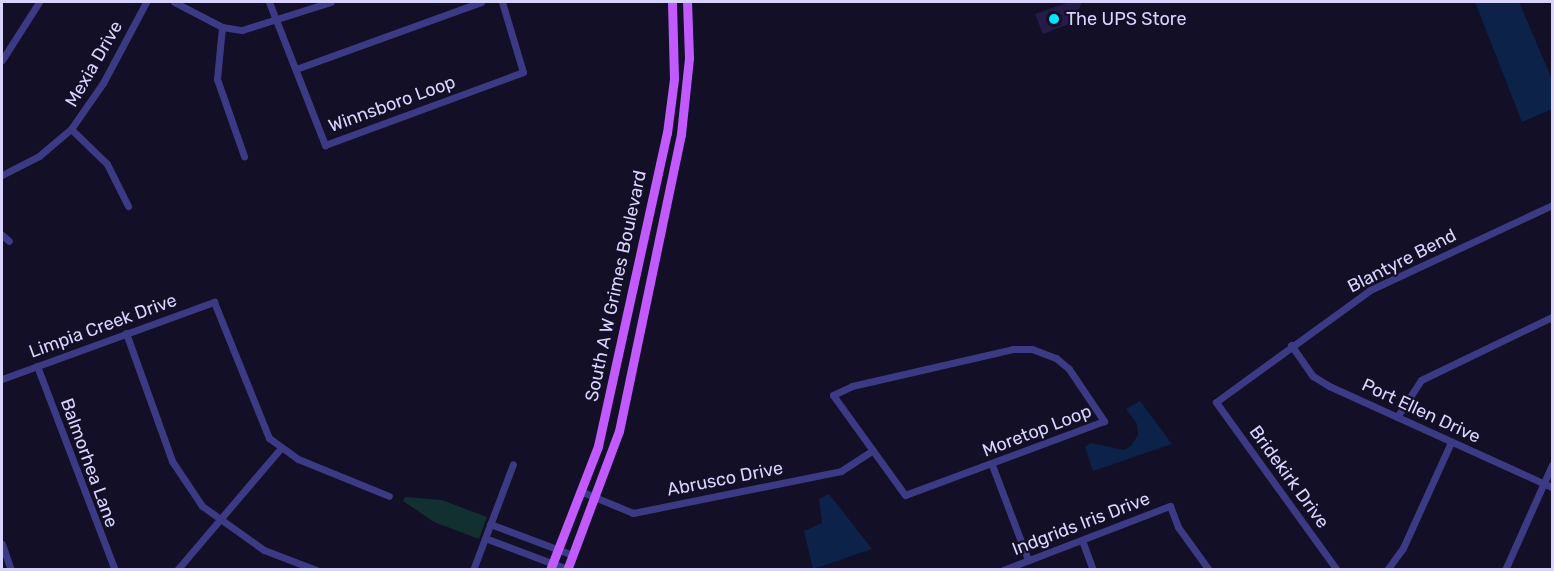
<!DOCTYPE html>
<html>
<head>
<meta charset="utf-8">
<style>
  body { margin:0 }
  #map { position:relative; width:1554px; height:571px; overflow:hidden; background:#130f26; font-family:Rubik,sans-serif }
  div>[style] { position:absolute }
  .green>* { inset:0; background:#12302f }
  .water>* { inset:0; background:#0c2248 }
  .building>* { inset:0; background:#241b47 }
  .minor>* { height:7px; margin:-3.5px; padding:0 3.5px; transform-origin:3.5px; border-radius:3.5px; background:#3d3a85 }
  .major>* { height:9px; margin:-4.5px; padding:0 4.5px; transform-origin:4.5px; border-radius:4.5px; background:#c25bff }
  .dots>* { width:16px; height:16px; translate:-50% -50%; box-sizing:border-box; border:3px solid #130f26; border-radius:50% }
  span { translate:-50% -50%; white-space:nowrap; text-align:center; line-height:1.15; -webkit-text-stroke:4.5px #130f26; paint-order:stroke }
  .poi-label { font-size:18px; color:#d9d4ff }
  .left { translate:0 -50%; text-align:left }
  .street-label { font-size:18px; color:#d9d4ff }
  .frame { position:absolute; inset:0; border:3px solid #d9d4ff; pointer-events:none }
</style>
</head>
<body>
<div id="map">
  <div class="green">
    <div style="clip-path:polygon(405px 497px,442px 500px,487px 517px,479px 539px,434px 522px,403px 501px)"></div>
  </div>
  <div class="water">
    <div style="clip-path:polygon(1475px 2px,1519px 2px,1552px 79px,1552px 109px,1522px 122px)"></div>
    <div style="clip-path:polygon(1140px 401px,1172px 444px,1093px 471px,1085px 447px,1091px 443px,1124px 450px,1131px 446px,1138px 435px,1137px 424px,1126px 409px)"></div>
    <div style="clip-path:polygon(829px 494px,872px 549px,813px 569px,804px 531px,822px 523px,819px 499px)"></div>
  </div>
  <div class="building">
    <div style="clip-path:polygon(1069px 2px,1082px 2px,1078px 11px,1069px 14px,1072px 23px,1043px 34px,1035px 14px)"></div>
  </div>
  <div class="minor">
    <div style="left:174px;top:2px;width:54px;rotate:27.5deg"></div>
    <div style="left:222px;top:27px;width:20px;rotate:9deg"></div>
    <div style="left:242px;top:30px;width:93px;rotate:-17.5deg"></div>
    <div style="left:269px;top:2px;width:154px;rotate:68.6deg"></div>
    <div style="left:325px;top:145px;width:211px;rotate:-20.2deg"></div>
    <div style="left:523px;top:72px;width:73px;rotate:-106.7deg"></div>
    <div style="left:222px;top:27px;width:52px;rotate:95.5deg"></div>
    <div style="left:217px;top:79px;width:82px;rotate:70.7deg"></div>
    <div style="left:2px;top:60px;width:69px;rotate:-57.5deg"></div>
    <div style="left:296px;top:69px;width:197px;rotate:-19.9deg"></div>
    <div style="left:71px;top:129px;width:50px;rotate:44.2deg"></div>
    <div style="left:107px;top:164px;width:47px;rotate:63.4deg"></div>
    <div style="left:2px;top:175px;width:42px;rotate:-27.2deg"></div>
    <div style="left:39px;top:156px;width:42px;rotate:-40.2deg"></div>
    <div style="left:71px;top:129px;width:56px;rotate:-55.2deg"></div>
    <div style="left:103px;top:83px;width:92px;rotate:-62deg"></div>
    <div style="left:2px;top:235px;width:9px;rotate:41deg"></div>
    <div style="left:126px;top:333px;width:136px;rotate:70.2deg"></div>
    <div style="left:172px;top:461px;width:54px;rotate:56.3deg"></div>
    <div style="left:202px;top:506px;width:76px;rotate:35.4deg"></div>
    <div style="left:264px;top:550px;width:56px;rotate:21deg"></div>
    <div style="left:1291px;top:345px;width:38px;rotate:55deg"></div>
    <div style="left:1313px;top:376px;width:19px;rotate:32deg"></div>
    <div style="left:1329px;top:386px;width:245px;rotate:24.4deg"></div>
    <div style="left:1013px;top:349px;width:19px"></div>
    <div style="left:1032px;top:349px;width:26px;rotate:21deg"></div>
    <div style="left:1056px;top:358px;width:17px;rotate:40deg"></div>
    <div style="left:1069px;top:369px;width:63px;rotate:56.1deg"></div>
    <div style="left:1104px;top:421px;width:212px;rotate:159.6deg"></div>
    <div style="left:905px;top:495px;width:123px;rotate:-125.8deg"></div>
    <div style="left:833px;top:395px;width:21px;rotate:-25deg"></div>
    <div style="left:852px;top:386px;width:165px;rotate:-12.9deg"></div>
    <div style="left:37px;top:366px;width:218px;rotate:69.1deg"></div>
    <div style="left:2px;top:379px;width:226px;rotate:-20deg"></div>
    <div style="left:214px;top:302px;width:147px;rotate:68deg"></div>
    <div style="left:269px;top:438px;width:36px;rotate:36deg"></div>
    <div style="left:298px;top:459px;width:98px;rotate:22.1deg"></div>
    <div style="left:1397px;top:417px;width:44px;rotate:-57deg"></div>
    <div style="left:1421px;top:380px;width:145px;rotate:-25.7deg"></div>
    <div style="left:992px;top:465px;width:102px;rotate:69.2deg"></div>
    <div style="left:580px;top:491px;width:57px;rotate:22.5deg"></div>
    <div style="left:633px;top:513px;width:212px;rotate:-11.4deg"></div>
    <div style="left:841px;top:471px;width:38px;rotate:-33deg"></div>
    <div style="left:490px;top:524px;width:89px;rotate:20.5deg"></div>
    <div style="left:485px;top:538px;width:88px;rotate:20.7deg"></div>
    <div style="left:1082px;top:540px;width:32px;rotate:70deg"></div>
    <div style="left:2px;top:544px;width:28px;rotate:71deg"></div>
    <div style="left:177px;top:570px;width:159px;rotate:-49.6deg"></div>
    <div style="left:473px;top:570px;width:113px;rotate:-69.3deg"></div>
    <div style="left:1003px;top:570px;width:179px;rotate:-21deg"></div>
    <div style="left:1170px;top:506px;width:22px;rotate:69deg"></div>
    <div style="left:1178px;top:527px;width:53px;rotate:54.2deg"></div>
    <div style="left:1337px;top:570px;width:207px;rotate:-125.8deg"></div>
    <div style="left:1216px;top:402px;width:190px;rotate:-36deg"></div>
    <div style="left:1370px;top:290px;width:201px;rotate:-25deg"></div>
    <div style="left:1387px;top:570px;width:27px;rotate:-54deg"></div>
    <div style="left:1403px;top:548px;width:116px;rotate:-65.6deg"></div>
    <div style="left:1505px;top:570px;width:115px;rotate:-65.9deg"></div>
  </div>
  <div class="major">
    <div style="left:550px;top:570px;width:133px;rotate:-68.8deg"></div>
    <div style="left:598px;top:446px;width:321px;rotate:-77.6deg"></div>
    <div style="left:667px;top:133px;width:54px;rotate:-82.6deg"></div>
    <div style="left:674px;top:79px;width:77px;rotate:-91.5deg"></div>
    <div style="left:567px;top:570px;width:148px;rotate:-69.5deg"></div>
    <div style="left:619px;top:431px;width:303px;rotate:-78.2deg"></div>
    <div style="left:681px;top:134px;width:76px;rotate:-84deg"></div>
    <div style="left:689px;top:58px;width:56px;rotate:-92deg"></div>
  </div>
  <div class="dots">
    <div style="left:1054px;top:19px;background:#00e5ff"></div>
  </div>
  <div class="poi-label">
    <span class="left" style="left:1066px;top:19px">The UPS Store</span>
  </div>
  <div class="street-label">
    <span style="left:94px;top:64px;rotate:-60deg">Mexia Drive</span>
    <span style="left:392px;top:104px;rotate:-20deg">Winnsboro Loop</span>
    <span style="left:1402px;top:261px;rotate:-27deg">Blantyre Bend</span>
    <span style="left:616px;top:286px;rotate:-78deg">South A W Grimes Boulevard</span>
    <span style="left:103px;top:326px;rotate:-20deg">Limpia Creek Drive</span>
    <span style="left:1421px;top:411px;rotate:25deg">Port Ellen Drive</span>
    <span style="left:1037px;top:431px;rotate:-21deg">Moretop Loop</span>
    <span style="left:89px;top:463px;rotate:70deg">Balmorhea Lane</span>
    <span style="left:1289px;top:477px;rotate:54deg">Bridekirk Drive</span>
    <span style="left:725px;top:479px;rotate:-11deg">Abrusco Drive</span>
    <span style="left:1081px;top:524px;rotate:-21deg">Indgrids Iris Drive</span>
  </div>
  <div class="frame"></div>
</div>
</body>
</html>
